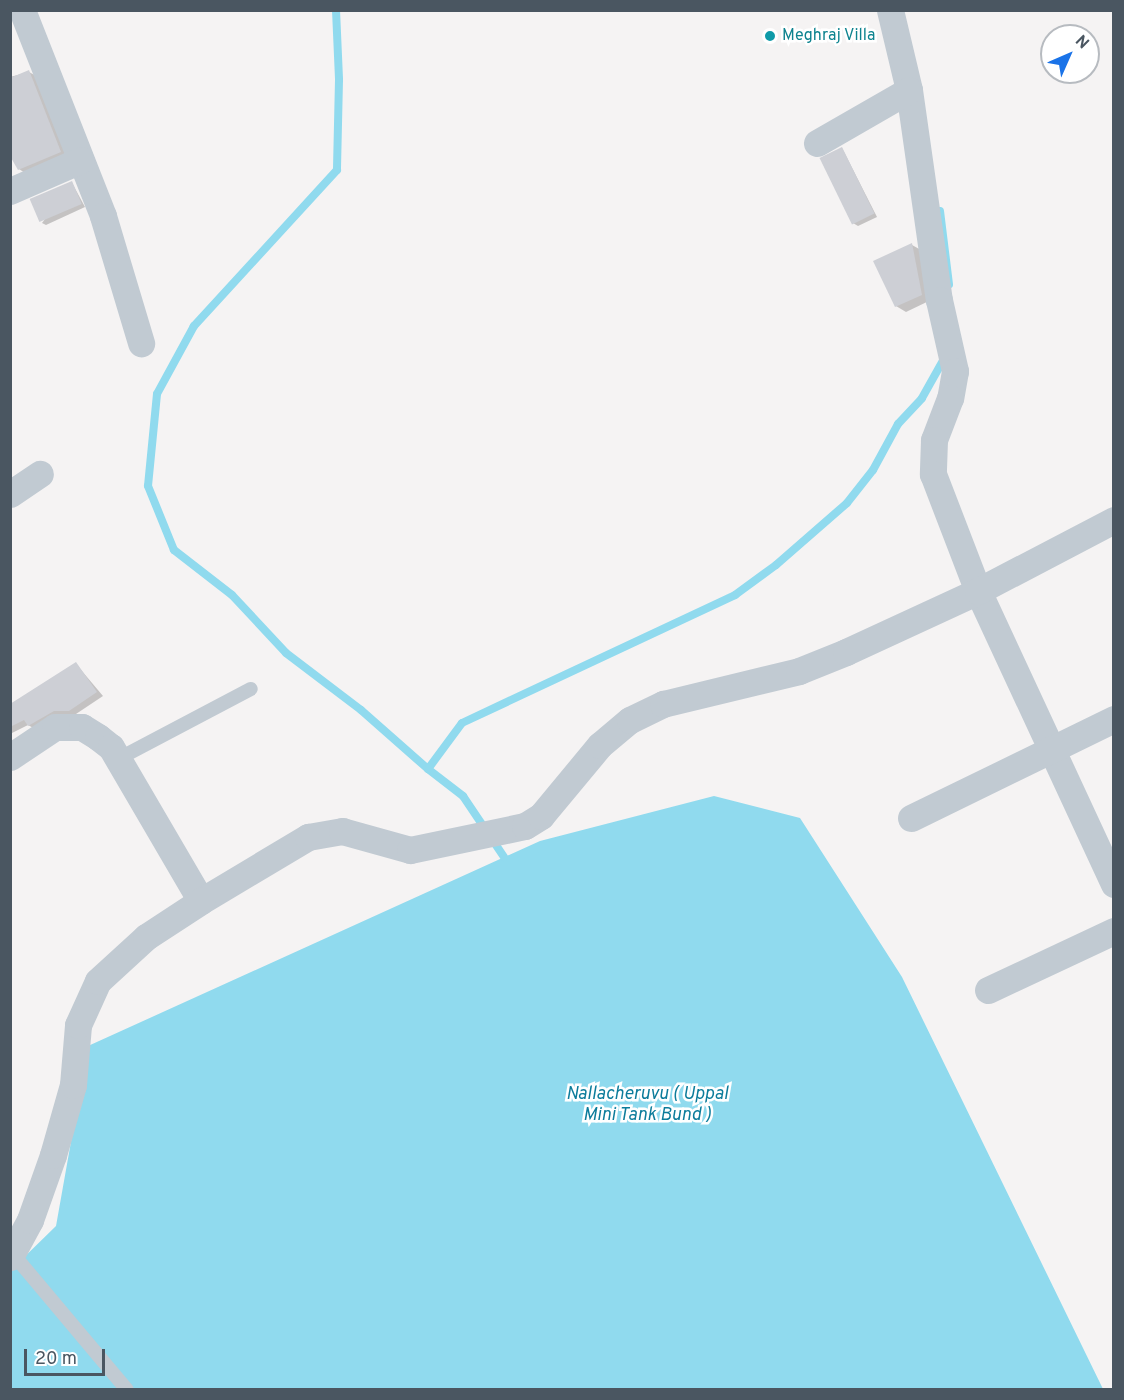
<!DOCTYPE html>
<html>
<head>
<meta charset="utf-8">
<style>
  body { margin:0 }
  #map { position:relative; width:1124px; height:1400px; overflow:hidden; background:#f5f3f3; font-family:Overpass,sans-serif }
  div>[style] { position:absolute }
  .water>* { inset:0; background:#90daee }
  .shadow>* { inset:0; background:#0003 }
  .stream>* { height:8px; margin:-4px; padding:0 4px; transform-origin:4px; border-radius:4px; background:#90daee }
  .building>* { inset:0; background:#cdcfd5; transform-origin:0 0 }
  .service>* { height:14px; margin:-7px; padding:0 7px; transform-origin:7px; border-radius:7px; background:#c1cad2 }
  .minor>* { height:27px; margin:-13.5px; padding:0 13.5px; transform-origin:13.5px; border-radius:13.5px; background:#c1cad2 }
  .dots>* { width:16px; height:16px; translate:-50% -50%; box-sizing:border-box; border:3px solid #fff; border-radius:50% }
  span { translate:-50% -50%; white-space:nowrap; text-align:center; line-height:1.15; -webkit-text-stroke:5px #fff; paint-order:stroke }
  .culture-label { font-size:16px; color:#0d838f }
  .left { translate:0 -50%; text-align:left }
  .water-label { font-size:18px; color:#0c7c9b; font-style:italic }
  .frame { position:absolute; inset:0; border:12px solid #4a5661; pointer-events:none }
  .north { position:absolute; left:1040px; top:24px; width:60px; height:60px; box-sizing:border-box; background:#fff; border:2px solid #b7bbc0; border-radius:50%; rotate:45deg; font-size:16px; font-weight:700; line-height:24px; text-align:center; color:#4a5661 }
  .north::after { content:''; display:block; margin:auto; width:21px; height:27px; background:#1a73e8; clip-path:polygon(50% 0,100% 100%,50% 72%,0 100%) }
  .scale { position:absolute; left:24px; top:1349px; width:81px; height:27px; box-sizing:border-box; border:3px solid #4a5661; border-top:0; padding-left:8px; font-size:18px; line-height:21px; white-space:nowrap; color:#4a5661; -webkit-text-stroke:4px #fff; paint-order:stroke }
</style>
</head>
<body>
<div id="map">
  <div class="water">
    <div style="clip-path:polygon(714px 796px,800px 818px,902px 977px,1103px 1389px,11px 1390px,11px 1270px,56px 1226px,88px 1046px,540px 841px)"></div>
  </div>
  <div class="shadow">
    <div style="clip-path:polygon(29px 72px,38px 77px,69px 157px,28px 175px,19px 169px,10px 151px,10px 77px)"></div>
    <div style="clip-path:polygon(842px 148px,877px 217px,858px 226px,853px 223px)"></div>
    <div style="clip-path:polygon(72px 183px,85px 207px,46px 225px,42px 223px)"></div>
    <div style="clip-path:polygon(912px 245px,921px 250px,931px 300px,906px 312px,896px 306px)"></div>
    <div style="clip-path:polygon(76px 664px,103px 696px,76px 714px,35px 729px,28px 725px,10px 734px,10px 707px)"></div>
  </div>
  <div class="stream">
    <div style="left:336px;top:10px;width:70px;rotate:87.5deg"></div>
    <div style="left:339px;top:80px;width:90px;rotate:91.3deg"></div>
    <div style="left:337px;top:170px;width:212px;rotate:132.5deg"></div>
    <div style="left:194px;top:326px;width:77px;rotate:118.6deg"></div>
    <div style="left:157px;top:394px;width:92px;rotate:95.6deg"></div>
    <div style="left:148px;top:486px;width:69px;rotate:67.9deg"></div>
    <div style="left:174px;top:550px;width:73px;rotate:37.8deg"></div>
    <div style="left:232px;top:595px;width:79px;rotate:47deg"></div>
    <div style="left:286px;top:653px;width:94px;rotate:37.2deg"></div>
    <div style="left:361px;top:710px;width:89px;rotate:41.4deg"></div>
    <div style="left:940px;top:211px;width:74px;rotate:83deg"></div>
    <div style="left:504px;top:857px;width:73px;rotate:-123.9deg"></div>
    <div style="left:463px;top:796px;width:44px;rotate:-142.4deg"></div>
    <div style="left:428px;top:769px;width:57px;rotate:-53.5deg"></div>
    <div style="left:462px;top:723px;width:302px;rotate:-25.1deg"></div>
    <div style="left:735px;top:595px;width:51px;rotate:-36.2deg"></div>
    <div style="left:776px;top:565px;width:94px;rotate:-41.1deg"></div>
    <div style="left:847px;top:503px;width:42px;rotate:-51.8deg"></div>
    <div style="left:873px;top:470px;width:52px;rotate:-61.5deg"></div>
    <div style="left:898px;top:424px;width:35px;rotate:-47deg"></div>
    <div style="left:922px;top:398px;width:47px;rotate:-60.7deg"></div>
  </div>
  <div class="building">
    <div style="clip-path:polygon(29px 70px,61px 152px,18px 170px,10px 156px,10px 78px)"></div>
    <div style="left:842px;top:147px;width:74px;height:25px;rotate:64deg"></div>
    <div style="left:72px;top:181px;width:25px;height:46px;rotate:67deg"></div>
    <div style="clip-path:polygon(912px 243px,922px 295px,895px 307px,873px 261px)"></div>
    <div style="clip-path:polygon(76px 662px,97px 692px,69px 711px,54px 711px,28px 726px,24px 720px,10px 727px,10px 704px)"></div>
  </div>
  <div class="service">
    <div style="left:118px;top:759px;width:150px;rotate:-27.8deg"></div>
    <div style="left:13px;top:1254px;width:177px;rotate:50deg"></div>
  </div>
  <div class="minor">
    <div style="left:22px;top:10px;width:221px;rotate:68.5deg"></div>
    <div style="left:103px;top:216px;width:133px;rotate:73.3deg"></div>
    <div style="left:890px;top:10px;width:82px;rotate:76.6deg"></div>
    <div style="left:909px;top:90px;width:212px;rotate:81.9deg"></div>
    <div style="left:939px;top:300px;width:73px;rotate:77.3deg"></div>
    <div style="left:955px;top:371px;width:27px;rotate:100deg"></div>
    <div style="left:950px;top:398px;width:45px;rotate:110.9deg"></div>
    <div style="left:934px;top:440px;width:34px;rotate:92deg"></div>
    <div style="left:933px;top:474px;width:125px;rotate:69deg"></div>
    <div style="left:978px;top:591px;width:323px;rotate:65.1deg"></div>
    <div style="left:817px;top:143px;width:106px;rotate:-29.9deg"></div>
    <div style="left:10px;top:191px;width:77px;rotate:-23.6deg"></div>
    <div style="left:10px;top:494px;width:36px;rotate:-34deg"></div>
    <div style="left:10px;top:757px;width:54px;rotate:-33.7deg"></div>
    <div style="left:55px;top:727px;width:27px"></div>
    <div style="left:82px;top:727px;width:19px;rotate:32deg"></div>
    <div style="left:98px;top:737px;width:16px;rotate:38deg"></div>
    <div style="left:111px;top:747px;width:178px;rotate:59.7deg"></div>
    <div style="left:201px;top:901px;width:125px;rotate:-30.9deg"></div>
    <div style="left:308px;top:837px;width:35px;rotate:-10deg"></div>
    <div style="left:342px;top:831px;width:71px;rotate:15.6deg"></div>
    <div style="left:410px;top:850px;width:117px;rotate:-11.8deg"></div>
    <div style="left:525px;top:826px;width:19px;rotate:-32deg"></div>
    <div style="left:541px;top:816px;width:92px;rotate:-50.3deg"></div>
    <div style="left:600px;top:745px;width:39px;rotate:-40deg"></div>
    <div style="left:630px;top:720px;width:37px;rotate:-26deg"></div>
    <div style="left:663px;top:704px;width:140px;rotate:-13.6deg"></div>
    <div style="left:799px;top:671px;width:51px;rotate:-22deg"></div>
    <div style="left:846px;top:652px;width:145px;rotate:-24.8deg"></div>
    <div style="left:978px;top:591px;width:153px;rotate:-27.6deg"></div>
    <div style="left:911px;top:818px;width:226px;rotate:-26deg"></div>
    <div style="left:988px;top:990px;width:139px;rotate:-25.1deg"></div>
    <div style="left:10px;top:1257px;width:42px;rotate:-61.6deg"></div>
    <div style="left:30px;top:1220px;width:69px;rotate:-70.5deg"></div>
    <div style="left:53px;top:1155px;width:73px;rotate:-74.1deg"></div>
    <div style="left:73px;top:1085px;width:60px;rotate:-85.2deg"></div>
    <div style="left:78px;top:1025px;width:48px;rotate:-65.6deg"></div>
    <div style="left:98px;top:981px;width:65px;rotate:-42.5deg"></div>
    <div style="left:146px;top:937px;width:66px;rotate:-33.2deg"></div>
  </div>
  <div class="dots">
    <div style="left:770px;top:36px;background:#0f9aa8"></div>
  </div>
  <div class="culture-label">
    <span class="left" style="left:782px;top:36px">Meghraj Villa</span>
  </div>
  <div class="water-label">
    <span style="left:647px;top:1106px">Nallacheruvu ( Uppal<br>Mini Tank Bund )</span>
  </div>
  <div class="frame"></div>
  <div class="north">N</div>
  <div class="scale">20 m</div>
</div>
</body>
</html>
